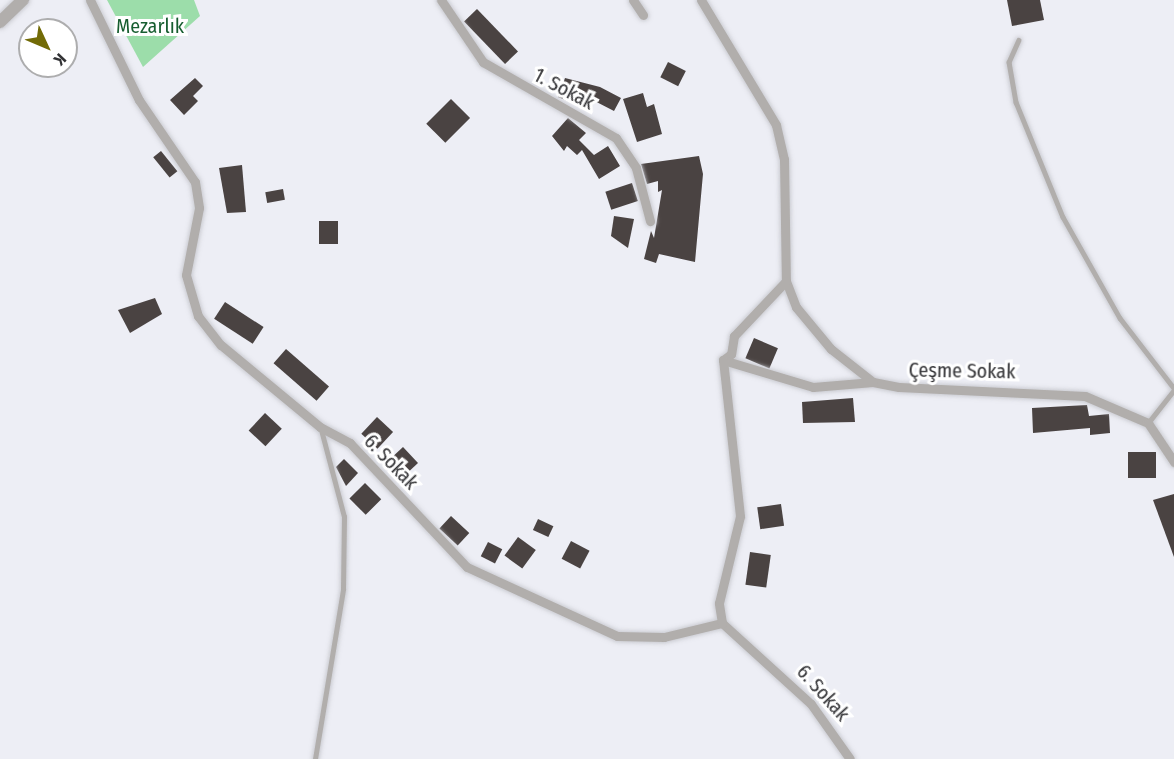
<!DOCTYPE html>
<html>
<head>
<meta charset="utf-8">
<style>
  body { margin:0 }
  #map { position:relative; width:1174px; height:759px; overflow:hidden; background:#edeef5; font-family:"Fira Sans Condensed",sans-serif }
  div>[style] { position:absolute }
  .green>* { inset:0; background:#9cddaa }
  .building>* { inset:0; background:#4a4342; transform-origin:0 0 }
  .roads { filter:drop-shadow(0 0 2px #cbccd2) drop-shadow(0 0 2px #cbccd2) }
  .service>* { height:4.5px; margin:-2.25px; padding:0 2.25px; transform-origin:2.25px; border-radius:2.25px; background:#b1aeac }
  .minor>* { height:9px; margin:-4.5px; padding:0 4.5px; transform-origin:4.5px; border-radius:4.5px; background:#b1aeac }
  .tertiary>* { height:12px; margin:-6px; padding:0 6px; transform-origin:6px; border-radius:6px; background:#b1aeac }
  span { translate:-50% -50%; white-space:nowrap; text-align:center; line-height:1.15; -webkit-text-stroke:6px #fff; paint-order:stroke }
  .park-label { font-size:20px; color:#175e30 }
  .street-label { font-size:20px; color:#323235 }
  .north { position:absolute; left:18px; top:18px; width:60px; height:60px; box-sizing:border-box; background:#fff; border:2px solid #adadae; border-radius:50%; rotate:134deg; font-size:16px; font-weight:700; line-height:24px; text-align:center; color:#323235 }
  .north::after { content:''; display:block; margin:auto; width:21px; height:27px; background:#726b06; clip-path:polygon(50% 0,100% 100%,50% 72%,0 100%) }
</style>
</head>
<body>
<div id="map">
  <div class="green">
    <div style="clip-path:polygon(107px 0,194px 0,200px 16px,143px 67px)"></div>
  </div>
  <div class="building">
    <div style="clip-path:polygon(1007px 0,1040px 0,1044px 20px,1012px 26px)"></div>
    <div style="left:477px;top:9px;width:59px;height:18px;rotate:46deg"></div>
    <div style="left:668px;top:62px;width:20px;height:17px;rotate:27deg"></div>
    <div style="clip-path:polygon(195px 78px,203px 86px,193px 96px,198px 101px,184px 115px,170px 100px)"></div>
    <div style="clip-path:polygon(565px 78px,600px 87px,621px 98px,614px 111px,581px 94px,577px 105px,558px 97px)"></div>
    <div style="clip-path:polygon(643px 93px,647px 107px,654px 104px,662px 134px,637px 142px,623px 99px)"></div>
    <div style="left:451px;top:99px;width:27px;height:35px;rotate:45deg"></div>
    <div style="clip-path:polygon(568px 118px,586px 133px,579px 140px,594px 155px,608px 146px,620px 166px,599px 179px,582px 150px,577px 155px,567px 146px,564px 151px,552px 136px)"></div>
    <div style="left:161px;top:151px;width:26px;height:10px;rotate:51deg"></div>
    <div style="clip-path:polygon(699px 156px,703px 174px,695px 262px,659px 254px,656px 263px,644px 259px,651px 231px,654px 238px,662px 190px,658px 192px,658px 181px,647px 184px,641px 164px)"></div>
    <div style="clip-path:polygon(242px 165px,246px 212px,227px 213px,219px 168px)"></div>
    <div style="left:632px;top:183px;width:19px;height:28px;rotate:72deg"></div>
    <div style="left:283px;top:189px;width:11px;height:18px;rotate:80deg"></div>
    <div style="clip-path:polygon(614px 216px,634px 219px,628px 248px,611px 236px)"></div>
    <div style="left:319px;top:221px;width:19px;height:23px"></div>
    <div style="clip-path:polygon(155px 298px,162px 314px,130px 333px,118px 310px)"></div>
    <div style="left:225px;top:302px;width:46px;height:20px;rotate:33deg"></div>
    <div style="left:754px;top:338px;width:26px;height:22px;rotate:23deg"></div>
    <div style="left:286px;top:349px;width:57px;height:19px;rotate:41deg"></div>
    <div style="clip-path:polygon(853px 398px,855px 422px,803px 423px,802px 402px)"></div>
    <div style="clip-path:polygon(1087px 405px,1089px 416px,1109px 414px,1110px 433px,1090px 435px,1090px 428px,1033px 433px,1032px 408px)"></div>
    <div style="left:265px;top:413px;width:23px;height:24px;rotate:43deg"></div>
    <div style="left:377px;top:417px;width:22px;height:23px;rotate:43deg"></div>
    <div style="left:403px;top:447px;width:22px;height:22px;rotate:47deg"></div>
    <div style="left:1128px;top:452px;width:28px;height:26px"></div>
    <div style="clip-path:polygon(344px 459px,358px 473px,346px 486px,336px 467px)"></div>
    <div style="left:365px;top:483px;width:23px;height:22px;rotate:45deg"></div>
    <div style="clip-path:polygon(1174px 494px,1174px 557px,1153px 500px)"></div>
    <div style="left:781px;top:504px;width:22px;height:24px;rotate:82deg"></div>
    <div style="left:451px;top:516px;width:25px;height:17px;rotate:43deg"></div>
    <div style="left:538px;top:519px;width:17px;height:12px;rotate:25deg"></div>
    <div style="left:518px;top:537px;width:22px;height:23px;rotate:36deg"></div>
    <div style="left:571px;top:541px;width:21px;height:20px;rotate:28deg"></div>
    <div style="left:488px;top:542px;width:16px;height:16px;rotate:27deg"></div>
    <div style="left:750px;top:552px;width:21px;height:33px;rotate:8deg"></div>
  </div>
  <div class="roads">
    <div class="service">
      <div style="left:1019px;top:40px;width:24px;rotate:114deg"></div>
      <div style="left:1009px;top:62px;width:41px;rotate:80.1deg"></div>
      <div style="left:1016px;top:102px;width:124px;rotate:67.8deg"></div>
      <div style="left:1063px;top:217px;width:116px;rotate:60.6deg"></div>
      <div style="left:1120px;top:318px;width:88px;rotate:52.4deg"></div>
      <div style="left:1148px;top:423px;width:42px;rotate:-51.8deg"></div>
      <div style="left:315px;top:759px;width:172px;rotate:-80.6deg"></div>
      <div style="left:343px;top:589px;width:72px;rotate:-89.2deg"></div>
      <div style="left:344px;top:517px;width:90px;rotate:-104.8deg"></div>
    </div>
    <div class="minor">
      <div style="left:90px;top:0;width:111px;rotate:63.9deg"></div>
      <div style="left:139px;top:100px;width:99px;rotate:55.7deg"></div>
      <div style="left:195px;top:182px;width:26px;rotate:81deg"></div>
      <div style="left:199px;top:208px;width:68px;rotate:101deg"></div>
      <div style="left:186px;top:275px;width:43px;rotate:73.7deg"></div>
      <div style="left:198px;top:316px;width:37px;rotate:52deg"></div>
      <div style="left:221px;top:345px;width:129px;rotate:39.6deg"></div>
      <div style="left:320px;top:427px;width:34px;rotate:28deg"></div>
      <div style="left:350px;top:443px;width:170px;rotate:46.7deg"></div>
      <div style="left:467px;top:567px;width:165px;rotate:24.7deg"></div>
      <div style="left:617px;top:636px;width:47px;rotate:1.2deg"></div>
      <div style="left:664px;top:637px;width:60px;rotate:-13.6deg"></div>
      <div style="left:722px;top:623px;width:120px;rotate:42.3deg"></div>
      <div style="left:811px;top:704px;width:67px;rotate:54.7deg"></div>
      <div style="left:441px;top:0;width:75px;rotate:55.9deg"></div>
      <div style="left:483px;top:62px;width:153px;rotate:29.7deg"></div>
      <div style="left:616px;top:138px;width:36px;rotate:56deg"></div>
      <div style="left:636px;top:168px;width:55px;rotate:75.2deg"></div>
      <div style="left:633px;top:0;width:18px;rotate:56deg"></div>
      <div style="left:701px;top:0;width:146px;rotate:59deg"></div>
      <div style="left:776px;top:125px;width:35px;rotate:77deg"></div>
      <div style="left:784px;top:159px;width:122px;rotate:89.1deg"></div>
      <div style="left:786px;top:281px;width:28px;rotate:69deg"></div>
      <div style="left:796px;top:307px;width:55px;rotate:50.2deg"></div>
      <div style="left:831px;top:349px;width:53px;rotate:38.2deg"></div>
      <div style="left:873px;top:382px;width:26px;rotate:11deg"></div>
      <div style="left:899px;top:387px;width:186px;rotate:2.8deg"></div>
      <div style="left:1085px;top:396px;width:69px;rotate:23.2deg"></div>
      <div style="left:1148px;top:423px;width:47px;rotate:56.3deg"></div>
      <div style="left:786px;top:281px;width:76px;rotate:133.4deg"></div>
      <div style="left:734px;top:336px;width:18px;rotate:99deg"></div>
      <div style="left:731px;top:354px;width:10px;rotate:143deg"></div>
      <div style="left:723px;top:360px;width:94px;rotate:16.7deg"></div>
      <div style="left:813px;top:387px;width:60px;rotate:-4.8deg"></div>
      <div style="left:722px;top:623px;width:20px;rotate:-99deg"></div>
      <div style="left:719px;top:603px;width:89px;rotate:-76.4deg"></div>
      <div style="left:740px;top:516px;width:157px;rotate:-96.2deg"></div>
    </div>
    <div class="tertiary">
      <div style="left:0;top:22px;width:32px;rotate:-44deg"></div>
    </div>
  </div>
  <div class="park-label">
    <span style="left:150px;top:26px">Mezarlık</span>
  </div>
  <div class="street-label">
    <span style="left:564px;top:89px;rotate:28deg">1. Sokak</span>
    <span style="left:962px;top:371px;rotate:1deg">Çeşme Sokak</span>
    <span style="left:391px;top:462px;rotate:46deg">6. Sokak</span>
    <span style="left:823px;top:693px;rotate:48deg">6. Sokak</span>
  </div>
  <div class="north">K</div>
</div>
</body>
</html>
